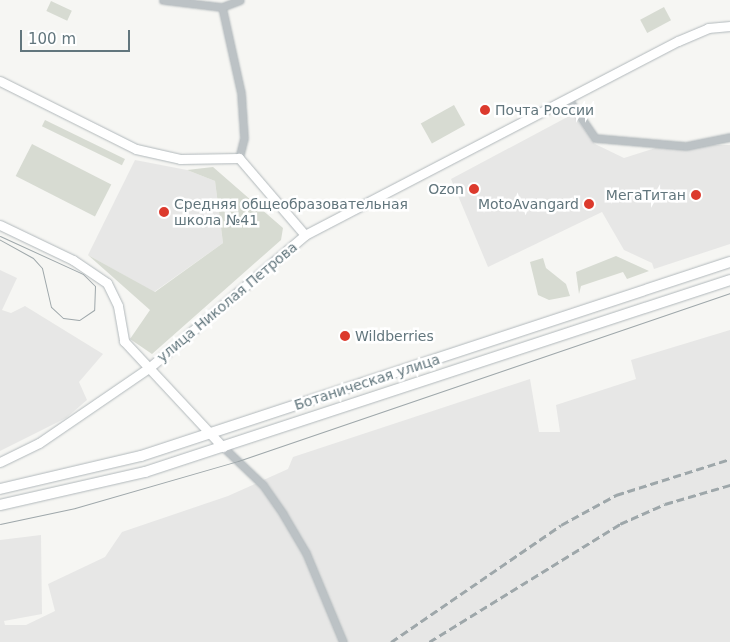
<!DOCTYPE html>
<html>
<head>
<meta charset="utf-8">
<style>
  body { margin:0 }
  #map { position:relative; width:730px; height:642px; overflow:hidden; background:#f6f6f3; font-family:"DejaVu Sans",sans-serif }
  div>[style] { position:absolute }
  .built>* { inset:0; background:#e7e7e6 }
  .green>* { inset:0; background:#d7dbd2; transform-origin:0 0 }
  .roads { filter:drop-shadow(0 0 1px #b1b8bb) drop-shadow(0 0 1px #b1b8bb) }
  .street>* { height:7px; margin:-3.5px; padding:0 3.5px; transform-origin:3.5px; border-radius:3.5px; background:#bcc2c5 }
  .secondary>* { height:9px; margin:-4.5px; padding:0 4.5px; transform-origin:4.5px; border-radius:4.5px; background:#fff }
  .primary>* { height:10px; margin:-5px; padding:0 5px; transform-origin:5px; border-radius:5px; background:#fff }
  .tram>* { height:1px; margin:-0.5px; padding:0 0.5px; transform-origin:0.5px; border-radius:0.5px; background:#9ea7aa }
  .rail>* { height:2.5px; margin-top:-1.25px; transform-origin:0; background:repeating-linear-gradient(90deg,#9ea7aa 0 8px,transparent 0 12px) }
  .dots>* { width:14px; height:14px; translate:-50% -50%; box-sizing:border-box; border:2px solid #fff; border-radius:50% }
  span { translate:-50% -50%; white-space:nowrap; text-align:center; line-height:1.15; -webkit-text-stroke:5px #fff; paint-order:stroke }
  .poi-label { font-size:14px; color:#62767d }
  .left { translate:0 -50%; text-align:left }
  .right { translate:-100% -50%; text-align:right }
  .street-label { font-size:14px; color:#62767d }
  .scale { position:absolute; left:20px; top:30px; width:110px; height:22px; box-sizing:border-box; border:2px solid #62767d; border-top:0; padding-left:6px; font-size:15px; line-height:18px; white-space:nowrap; color:#62767d; -webkit-text-stroke:4px #fff; paint-order:stroke }
</style>
</head>
<body>
<div id="map">
  <div class="built">
    <div style="clip-path:polygon(573px 114px,595px 144px,624px 158px,665px 145px,730px 145px,730px 244px,654px 269px,652px 263px,624px 250px,602px 212px,488px 267px,451px 179px)"></div>
    <div style="clip-path:polygon(135px 160px,187px 170px,215px 181px,223px 243px,154px 292px,88px 255px)"></div>
    <div style="clip-path:polygon(0 270px,17px 278px,2px 310px,11px 313px,25px 306px,103px 354px,79px 382px,87px 400px,66px 418px,0 451px)"></div>
    <div style="clip-path:polygon(730px 330px,730px 642px,0 642px,0 540px,41px 535px,42px 614px,4px 621px,5px 625px,26px 625px,55px 611px,48px 584px,105px 557px,122px 532px,228px 496px,288px 469px,293px 457px,530px 379px,539px 432px,560px 432px,556px 405px,636px 379px,631px 360px)"></div>
  </div>
  <div class="green">
    <div style="left:51px;top:1px;width:23px;height:11px;rotate:25deg"></div>
    <div style="left:664px;top:7px;width:15px;height:27px;rotate:62deg"></div>
    <div style="left:454px;top:105px;width:23px;height:38px;rotate:61deg"></div>
    <div style="left:45px;top:120px;width:89px;height:7px;rotate:26deg"></div>
    <div style="left:32px;top:144px;width:89px;height:36px;rotate:27deg"></div>
    <div style="clip-path:polygon(213px 167px,283px 228px,281px 240px,152px 354px,130px 339px,150px 310px,88px 255px,155px 292px,223px 243px,215px 181px,187px 170px)"></div>
    <div style="clip-path:polygon(616px 256px,649px 271px,627px 279px,623px 272px,581px 286px,579px 294px,576px 272px)"></div>
    <div style="clip-path:polygon(543px 258px,546px 268px,566px 284px,570px 296px,549px 300px,538px 295px,530px 262px)"></div>
  </div>
  <div class="roads">
    <div class="street">
      <div style="left:163px;top:0;width:59px;rotate:6.8deg"></div>
      <div style="left:569px;top:100px;width:46px;rotate:55.6deg"></div>
      <div style="left:595px;top:138px;width:91px;rotate:5deg"></div>
      <div style="left:686px;top:146px;width:45px;rotate:-11.6deg"></div>
      <div style="left:239px;top:158px;width:21px;rotate:-76deg"></div>
      <div style="left:244px;top:138px;width:45px;rotate:-93.8deg"></div>
      <div style="left:241px;top:93px;width:88px;rotate:-102.5deg"></div>
      <div style="left:222px;top:7px;width:19px;rotate:-21deg"></div>
      <div style="left:223px;top:447px;width:55px;rotate:43.5deg"></div>
      <div style="left:263px;top:485px;width:35px;rotate:55deg"></div>
      <div style="left:283px;top:514px;width:45px;rotate:59.5deg"></div>
      <div style="left:306px;top:553px;width:96px;rotate:67.4deg"></div>
    </div>
    <div class="secondary">
      <div style="left:0;top:81px;width:152px;rotate:26.6deg"></div>
      <div style="left:136px;top:149px;width:45px;rotate:12.8deg"></div>
      <div style="left:180px;top:159px;width:59px;rotate:-1deg"></div>
      <div style="left:239px;top:158px;width:101px;rotate:49.4deg"></div>
      <div style="left:0;top:225px;width:81px;rotate:25.6deg"></div>
      <div style="left:73px;top:260px;width:41px;rotate:34.1deg"></div>
      <div style="left:107px;top:283px;width:25px;rotate:64deg"></div>
      <div style="left:118px;top:306px;width:36px;rotate:80deg"></div>
      <div style="left:124px;top:341px;width:145px;rotate:47deg"></div>
      <div style="left:0;top:462px;width:43px;rotate:-26deg"></div>
      <div style="left:39px;top:443px;width:135px;rotate:-34.4deg"></div>
      <div style="left:150px;top:367px;width:204px;rotate:-40.4deg"></div>
      <div style="left:305px;top:235px;width:420px;rotate:-27.5deg"></div>
      <div style="left:678px;top:41px;width:33px;rotate:-23deg"></div>
      <div style="left:708px;top:28px;width:22px;rotate:-5deg"></div>
    </div>
    <div class="primary">
      <div style="left:0;top:489px;width:145px;rotate:-13.2deg"></div>
      <div style="left:141px;top:456px;width:620px;rotate:-18.23deg"></div>
      <div style="left:0;top:505px;width:149px;rotate:-12.8deg"></div>
      <div style="left:145px;top:472px;width:616px;rotate:-18.17deg"></div>
    </div>
  </div>
  <div class="tram">
    <div style="left:0;top:236px;width:91px;rotate:24.6deg"></div>
    <div style="left:83px;top:274px;width:17px;rotate:45deg"></div>
    <div style="left:95px;top:286px;width:24px;rotate:92deg"></div>
    <div style="left:94px;top:310px;width:18px;rotate:146deg"></div>
    <div style="left:79px;top:320px;width:16px;rotate:-173deg"></div>
    <div style="left:63px;top:318px;width:16px;rotate:-137deg"></div>
    <div style="left:51px;top:307px;width:40px;rotate:-103deg"></div>
    <div style="left:42px;top:268px;width:13px;rotate:-132deg"></div>
    <div style="left:33px;top:258px;width:38px;rotate:-151deg"></div>
    <div style="left:0;top:524px;width:77px;rotate:-12deg"></div>
    <div style="left:75px;top:508px;width:170px;rotate:-16.1deg"></div>
    <div style="left:238px;top:461px;width:520px;rotate:-18.85deg"></div>
  </div>
  <div class="rail">
    <div style="left:391px;top:642px;width:206px;rotate:-34.5deg"></div>
    <div style="left:561px;top:525px;width:63px;rotate:-28.6deg"></div>
    <div style="left:616px;top:495px;width:120px;rotate:-17.5deg"></div>
    <div style="left:429px;top:642px;width:225px;rotate:-31.7deg"></div>
    <div style="left:620px;top:524px;width:49px;rotate:-24deg"></div>
    <div style="left:665px;top:504px;width:68px;rotate:-16.3deg"></div>
  </div>
  <div class="dots">
    <div style="left:485px;top:110px;background:#dc3a2d"></div>
    <div style="left:474px;top:189px;background:#dc3a2d"></div>
    <div style="left:696px;top:195px;background:#dc3a2d"></div>
    <div style="left:589px;top:204px;background:#dc3a2d"></div>
    <div style="left:164px;top:212px;background:#dc3a2d"></div>
    <div style="left:345px;top:336px;background:#dc3a2d"></div>
  </div>
  <div class="poi-label">
    <span class="left" style="left:495px;top:110px">Почта России</span>
    <span class="right" style="left:464px;top:189px">Ozon</span>
    <span class="right" style="left:686px;top:195px">МегаТитан</span>
    <span class="left" style="left:174px;top:212px">Средняя общеобразовательная<br>школа №41</span>
    <span class="right" style="left:579px;top:204px">MotoAvangard</span>
    <span class="left" style="left:355px;top:336px">Wildberries</span>
  </div>
  <div class="street-label">
    <span style="left:227px;top:302px;rotate:-40deg">улица Николая Петрова</span>
    <span style="left:367px;top:382px;rotate:-18deg">Ботаническая улица</span>
  </div>
  <div class="scale">100 m</div>
</div>
</body>
</html>
